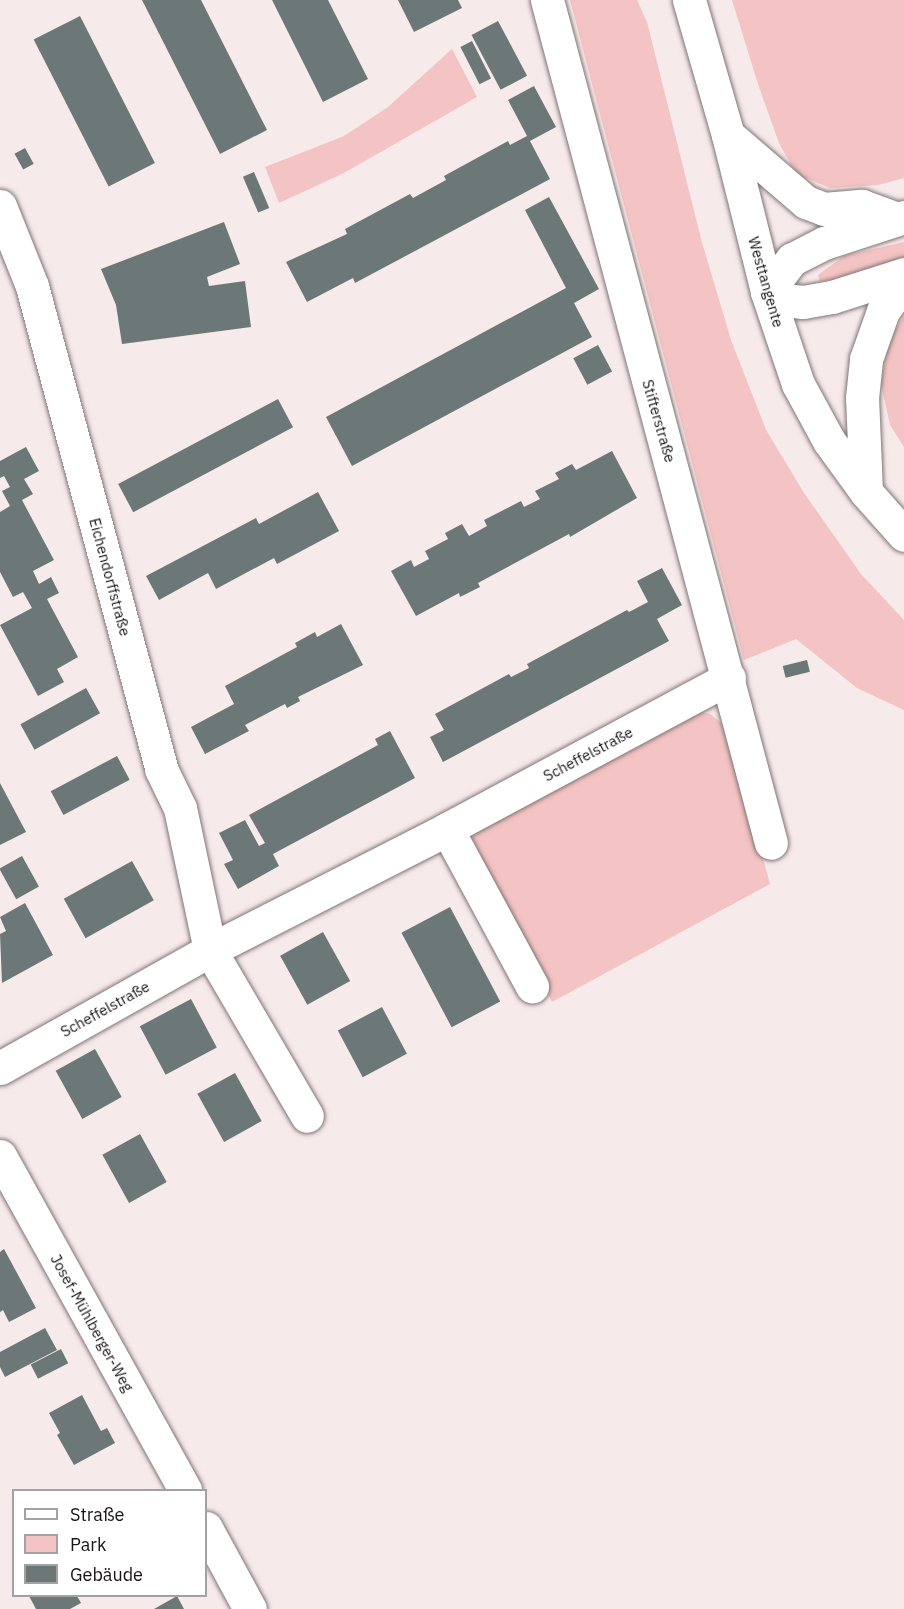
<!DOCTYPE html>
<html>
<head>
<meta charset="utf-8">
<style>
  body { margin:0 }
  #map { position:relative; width:904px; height:1609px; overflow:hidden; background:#f7eaea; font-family:"IBM Plex Sans",sans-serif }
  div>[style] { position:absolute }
  .green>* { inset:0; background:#f4c3c3 }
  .building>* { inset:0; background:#6c7877; transform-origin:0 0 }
  .roads { filter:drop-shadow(0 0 2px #807575) drop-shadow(0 0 2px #807575) }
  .minor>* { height:33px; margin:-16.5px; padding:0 16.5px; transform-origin:16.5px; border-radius:16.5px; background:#fff }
  .major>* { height:33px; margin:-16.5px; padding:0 16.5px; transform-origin:16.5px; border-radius:16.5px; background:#fff }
  .highway>* { height:33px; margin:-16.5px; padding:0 16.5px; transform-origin:16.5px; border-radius:16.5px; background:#fff }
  span { translate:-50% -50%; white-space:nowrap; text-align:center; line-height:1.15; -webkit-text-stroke:4.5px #fff; paint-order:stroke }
  .street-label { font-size:15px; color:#181414 }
  .legend { position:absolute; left:12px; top:1489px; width:195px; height:108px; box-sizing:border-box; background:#fff; border:2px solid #a3a1a1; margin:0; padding:8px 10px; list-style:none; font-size:18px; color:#181414 }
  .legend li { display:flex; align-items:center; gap:12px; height:30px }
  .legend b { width:30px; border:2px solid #a3a1a1 }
</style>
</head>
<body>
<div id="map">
  <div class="green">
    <div style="clip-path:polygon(570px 0,637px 0,647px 22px,701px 239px,731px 340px,766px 430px,804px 493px,861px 574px,904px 620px,904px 710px,857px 688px,796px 639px,744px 660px)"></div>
    <div style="clip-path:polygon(732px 0,904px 0,904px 178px,878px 185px,830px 188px,796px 174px,779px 143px,759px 87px)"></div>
    <div style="clip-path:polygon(452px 49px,477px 97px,342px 174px,279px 203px,265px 167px,344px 136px,388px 107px)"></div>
    <div style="clip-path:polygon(904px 242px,904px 259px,833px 280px,820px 281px,818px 275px,844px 256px)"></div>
    <div style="clip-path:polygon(904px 316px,904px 447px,890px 425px,881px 384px,889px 340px)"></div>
    <div style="clip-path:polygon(696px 711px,710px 714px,727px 727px,770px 884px,552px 1002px,471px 850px,472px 840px,478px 829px)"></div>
  </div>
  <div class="building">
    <div style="clip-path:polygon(142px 0,201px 0,267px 130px,220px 154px)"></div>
    <div style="clip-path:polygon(272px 0,328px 0,368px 79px,323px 102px)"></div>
    <div style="clip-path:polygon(398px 0,458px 0,462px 8px,414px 32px)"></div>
    <div style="left:80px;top:16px;width:165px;height:52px;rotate:63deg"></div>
    <div style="left:498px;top:21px;width:62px;height:30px;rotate:62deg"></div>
    <div style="left:472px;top:41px;width:42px;height:13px;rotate:63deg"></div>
    <div style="clip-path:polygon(534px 86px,556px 127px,530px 141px,550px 179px,355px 283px,353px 278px,307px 302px,286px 262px,347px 234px,345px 229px,410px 194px,413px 198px,446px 180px,444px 176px,508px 141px,510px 145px,527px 136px,508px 100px)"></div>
    <div style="left:25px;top:148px;width:18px;height:12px;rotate:61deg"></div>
    <div style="left:254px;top:172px;width:39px;height:12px;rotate:67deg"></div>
    <div style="clip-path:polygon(549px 197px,599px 289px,574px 303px,592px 337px,352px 466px,326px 417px,566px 288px,525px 210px)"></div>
    <div style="clip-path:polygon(224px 222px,240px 264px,207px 277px,209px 286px,245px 281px,251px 327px,122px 344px,116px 305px,101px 269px)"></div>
    <div style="left:598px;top:345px;width:30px;height:28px;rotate:62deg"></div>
    <div style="left:278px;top:399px;width:32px;height:181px;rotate:62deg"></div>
    <div style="clip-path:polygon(26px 447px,39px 471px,24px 479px,33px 494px,22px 500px,54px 560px,33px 571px,39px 584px,51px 577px,59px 593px,47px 599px,78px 657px,57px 669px,64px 682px,38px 696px,0 625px,32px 608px,23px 592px,13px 597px,0 572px,0 512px,10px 506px,2px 491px,10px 487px,4px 476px,0 478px,0 461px)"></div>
    <div style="clip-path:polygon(612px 451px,637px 498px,570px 537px,569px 534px,478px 583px,480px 587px,460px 597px,459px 593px,416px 616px,391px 571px,411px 560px,414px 567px,429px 559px,425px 551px,448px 539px,445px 533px,462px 524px,469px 536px,487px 526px,484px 520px,521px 501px,524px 507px,540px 499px,535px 491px,559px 479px,555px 473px,572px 464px,576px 470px)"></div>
    <div style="clip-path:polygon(318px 492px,339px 531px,277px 564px,274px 558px,216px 589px,208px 573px,159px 600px,146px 576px,256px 518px,259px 524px)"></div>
    <div style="clip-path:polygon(662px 568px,682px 605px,657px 619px,669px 641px,443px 762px,430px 737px,444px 730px,435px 714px,509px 674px,511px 677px,529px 668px,527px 664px,627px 610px,629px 612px,648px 602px,637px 581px)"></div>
    <div style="clip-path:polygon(341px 624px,363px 665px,298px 697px,300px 701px,287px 708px,285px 704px,245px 725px,249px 731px,205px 754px,191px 727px,234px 704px,225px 686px,297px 647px,295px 643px,315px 632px,317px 637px)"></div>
    <div style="left:807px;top:660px;width:12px;height:25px;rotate:76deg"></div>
    <div style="left:86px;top:688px;width:29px;height:75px;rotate:61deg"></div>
    <div style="clip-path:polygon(390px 731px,415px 778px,273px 854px,279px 866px,238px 889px,224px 864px,233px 860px,219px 833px,245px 820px,259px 846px,265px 843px,249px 815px,378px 745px,375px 739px)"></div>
    <div style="left:117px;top:756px;width:27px;height:75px;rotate:62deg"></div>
    <div style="clip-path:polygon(0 783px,26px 832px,0 845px)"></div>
    <div style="left:22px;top:856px;width:35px;height:26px;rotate:61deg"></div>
    <div style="left:132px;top:861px;width:45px;height:78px;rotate:61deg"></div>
    <div style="clip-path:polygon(25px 903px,53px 955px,2px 983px,0 934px,6px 931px,0 917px)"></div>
    <div style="left:450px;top:907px;width:107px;height:55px;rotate:62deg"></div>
    <div style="left:323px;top:932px;width:56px;height:49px;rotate:61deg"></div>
    <div style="left:191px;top:999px;width:55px;height:58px;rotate:62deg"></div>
    <div style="left:382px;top:1007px;width:53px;height:50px;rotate:62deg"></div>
    <div style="left:95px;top:1049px;width:55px;height:45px;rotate:61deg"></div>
    <div style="left:235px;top:1073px;width:55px;height:43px;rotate:61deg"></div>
    <div style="left:140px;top:1134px;width:55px;height:43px;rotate:61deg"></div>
    <div style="clip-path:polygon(4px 1249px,36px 1308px,9px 1322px,3px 1310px,0 1312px,0 1252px)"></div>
    <div style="clip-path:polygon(45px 1328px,57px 1350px,5px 1377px,0 1367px,0 1352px)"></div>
    <div style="left:61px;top:1349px;width:16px;height:34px;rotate:63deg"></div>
    <div style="clip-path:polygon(82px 1395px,101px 1431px,107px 1428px,115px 1443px,74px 1465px,57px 1435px,60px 1433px,49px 1413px)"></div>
    <div style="clip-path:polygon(29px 1596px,77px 1596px,81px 1603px,70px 1609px,36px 1609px)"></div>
    <div style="clip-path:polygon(177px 1596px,184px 1609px,154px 1609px)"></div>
  </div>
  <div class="roads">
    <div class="minor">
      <div style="left:547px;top:0;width:872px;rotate:75.12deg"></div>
      <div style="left:0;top:206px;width:86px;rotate:68.2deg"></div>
      <div style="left:32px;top:286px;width:500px;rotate:75deg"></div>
      <div style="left:161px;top:769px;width:43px;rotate:64deg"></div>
      <div style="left:180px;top:808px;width:145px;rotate:78.1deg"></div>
      <div style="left:210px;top:950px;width:192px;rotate:59.7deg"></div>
      <div style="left:447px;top:829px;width:179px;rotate:61.6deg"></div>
      <div style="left:0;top:1068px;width:241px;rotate:-29.3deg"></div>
      <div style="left:210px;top:950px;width:266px;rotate:-27deg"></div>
      <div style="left:447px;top:829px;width:320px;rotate:-28.2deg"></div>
      <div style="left:0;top:1156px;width:382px;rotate:61deg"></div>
      <div style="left:206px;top:1528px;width:92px;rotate:61.5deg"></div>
    </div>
    <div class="major">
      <div style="left:689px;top:0;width:141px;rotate:73.9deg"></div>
      <div style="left:728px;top:135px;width:162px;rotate:76deg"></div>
      <div style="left:767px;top:292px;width:97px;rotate:71.4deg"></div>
      <div style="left:798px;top:384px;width:65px;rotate:61.5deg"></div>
      <div style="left:829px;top:441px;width:63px;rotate:54deg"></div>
      <div style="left:866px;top:492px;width:57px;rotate:48.5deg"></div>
    </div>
    <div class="highway">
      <div style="left:728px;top:135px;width:103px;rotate:40.7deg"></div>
      <div style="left:806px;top:202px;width:19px;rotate:21deg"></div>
      <div style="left:824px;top:209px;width:38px;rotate:-5deg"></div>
      <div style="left:862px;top:206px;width:37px;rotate:20deg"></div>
      <div style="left:904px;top:217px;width:84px;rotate:162deg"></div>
      <div style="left:824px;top:243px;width:36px;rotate:153deg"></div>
      <div style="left:792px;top:259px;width:41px;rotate:127.1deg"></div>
      <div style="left:767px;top:292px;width:19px;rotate:25deg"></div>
      <div style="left:784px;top:300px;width:19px;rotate:6deg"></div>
      <div style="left:803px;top:302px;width:29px;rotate:-10deg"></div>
      <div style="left:832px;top:297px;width:76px;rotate:-17.7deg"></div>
      <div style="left:866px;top:492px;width:94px;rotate:-92.4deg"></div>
      <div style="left:862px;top:398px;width:39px;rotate:-84deg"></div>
      <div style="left:866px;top:359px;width:51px;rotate:-70.5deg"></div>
      <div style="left:883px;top:311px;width:36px;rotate:-54deg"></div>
    </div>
  </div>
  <div class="street-label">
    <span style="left:766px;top:282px;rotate:74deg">Westtangente</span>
    <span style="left:659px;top:421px;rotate:74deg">Stifterstraße</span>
    <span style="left:110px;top:577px;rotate:75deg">Eichendorffstraße</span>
    <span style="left:588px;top:754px;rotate:-28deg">Scheffelstraße</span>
    <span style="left:105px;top:1009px;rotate:-29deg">Scheffelstraße</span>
    <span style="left:92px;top:1323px;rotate:61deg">Josef-Mühlberger-Weg</span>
  </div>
  <ul class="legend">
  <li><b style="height:8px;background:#fff"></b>Straße</li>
  <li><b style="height:16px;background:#f4c3c3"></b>Park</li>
  <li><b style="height:16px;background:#6c7877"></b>Gebäude</li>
  </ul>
</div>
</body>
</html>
